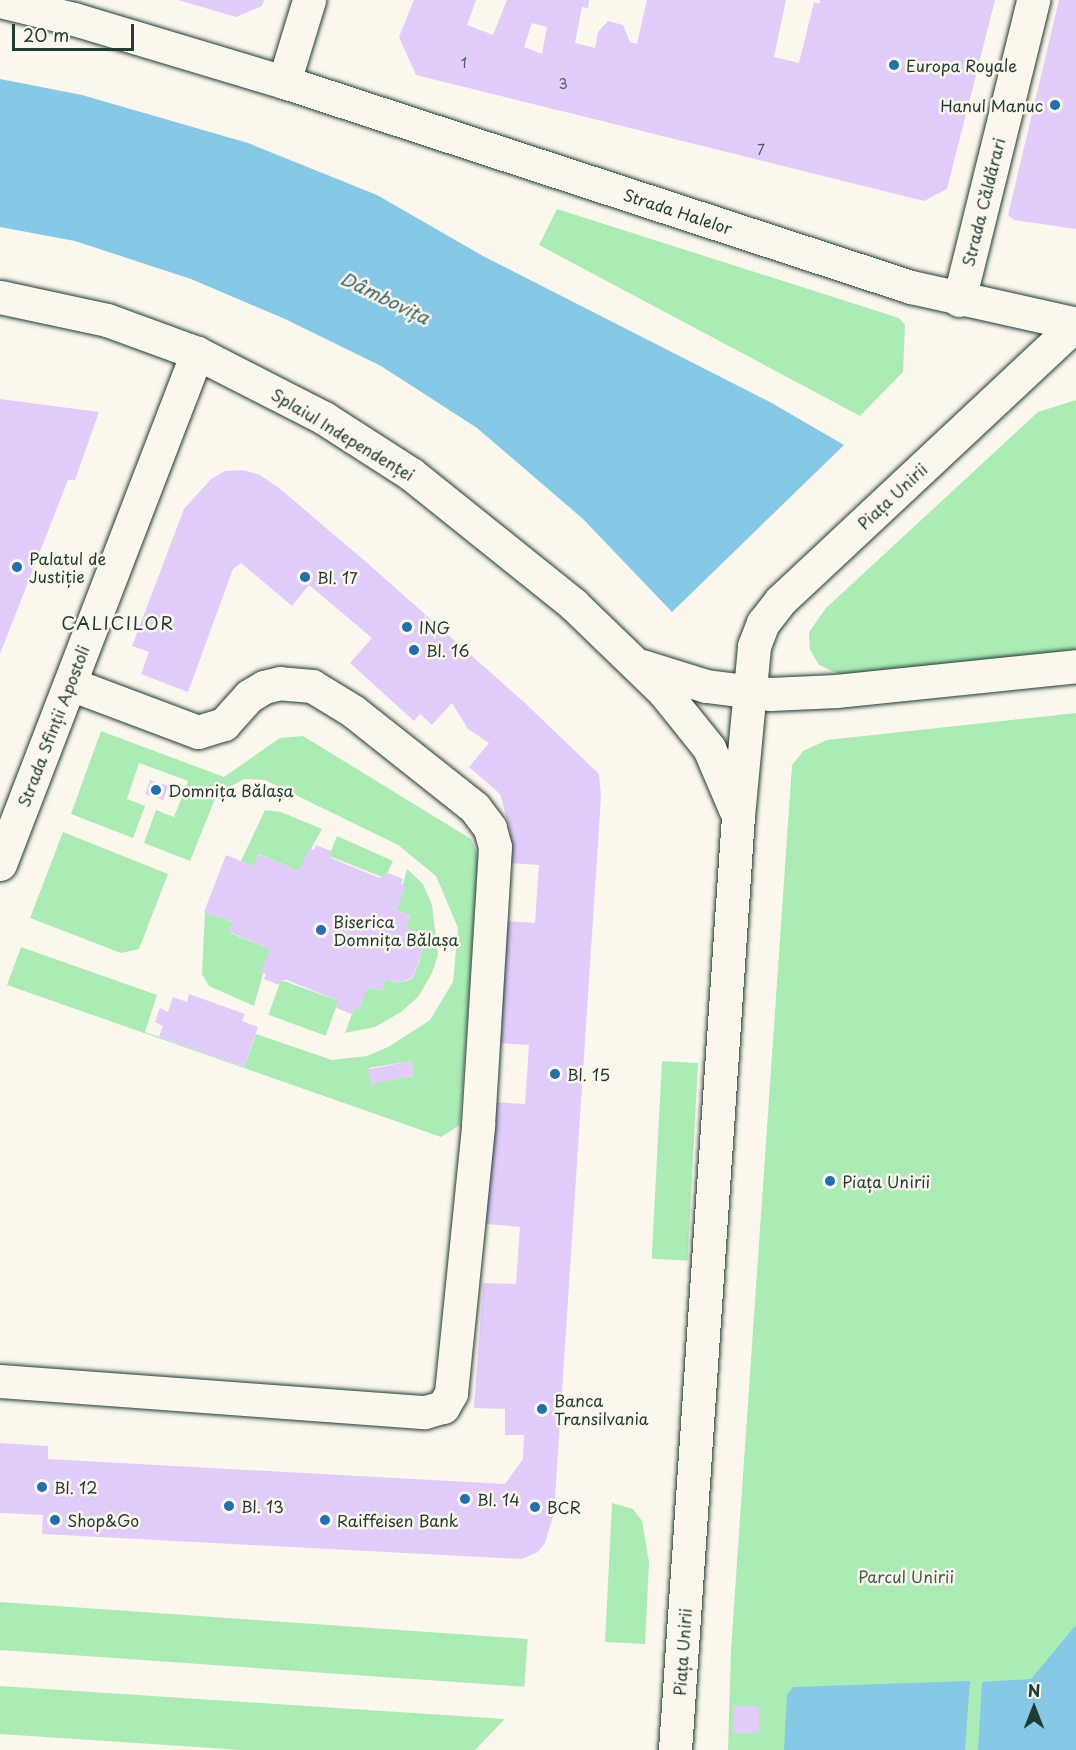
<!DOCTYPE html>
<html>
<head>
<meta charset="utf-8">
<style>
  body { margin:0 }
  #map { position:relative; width:1076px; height:1750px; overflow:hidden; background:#fbf7ec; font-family:"Playpen Sans",sans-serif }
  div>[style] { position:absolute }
  .green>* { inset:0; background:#abecb5; transform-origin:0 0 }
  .water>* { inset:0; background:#85c9e7 }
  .building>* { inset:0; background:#e1ccfc; transform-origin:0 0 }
  .roads { filter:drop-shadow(0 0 2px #1f3d34) drop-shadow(0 0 2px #1f3d34) }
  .minor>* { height:33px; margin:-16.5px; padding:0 16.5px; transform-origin:16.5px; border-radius:16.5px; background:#fbf7ec }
  .major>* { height:33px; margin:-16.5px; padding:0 16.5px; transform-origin:16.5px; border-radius:16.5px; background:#fbf7ec }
  .dots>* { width:16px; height:16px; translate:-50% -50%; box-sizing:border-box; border:3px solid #fbf7ec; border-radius:50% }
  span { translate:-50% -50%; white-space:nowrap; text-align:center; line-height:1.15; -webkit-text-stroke:5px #fbf7ec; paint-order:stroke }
  .number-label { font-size:14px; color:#506166 }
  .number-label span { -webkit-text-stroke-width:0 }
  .poi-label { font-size:16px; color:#1f3d34 }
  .left { translate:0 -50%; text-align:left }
  .right { translate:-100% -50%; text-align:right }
  .street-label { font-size:16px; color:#1f3d34 }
  .park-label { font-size:16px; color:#3b604e }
  .water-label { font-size:18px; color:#386061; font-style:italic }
  .neighbourhood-label { font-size:18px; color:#1f3d34; letter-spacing:1.5px }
  .north { position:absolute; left:1004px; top:1678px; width:60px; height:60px; -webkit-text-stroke:4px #fbf7ec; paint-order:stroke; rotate:0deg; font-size:16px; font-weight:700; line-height:24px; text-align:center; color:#1f3d34 }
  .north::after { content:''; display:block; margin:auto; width:21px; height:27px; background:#1f3d34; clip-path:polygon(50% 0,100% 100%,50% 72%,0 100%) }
  .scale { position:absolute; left:12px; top:24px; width:122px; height:27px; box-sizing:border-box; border:3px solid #1f3d34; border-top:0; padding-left:8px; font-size:18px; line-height:21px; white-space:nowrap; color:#1f3d34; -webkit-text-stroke:4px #fbf7ec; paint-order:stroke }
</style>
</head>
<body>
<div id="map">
  <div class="green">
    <div style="clip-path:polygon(557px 209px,899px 318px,905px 325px,903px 372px,860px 416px,539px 245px)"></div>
    <div style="clip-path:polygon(1076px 400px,1076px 652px,841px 675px,819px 665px,810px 650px,809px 632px,826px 608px,1038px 412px)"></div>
    <div style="clip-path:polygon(1076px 713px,1076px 1750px,728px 1750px,731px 1649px,792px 765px,803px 751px,827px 740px)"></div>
    <div style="clip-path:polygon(evenodd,101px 731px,224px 777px,280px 738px,303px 736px,471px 839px,478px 856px,460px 1125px,441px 1137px,7px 985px,21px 947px,157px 995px,145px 1032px,244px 1067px,256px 1034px,332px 1060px,367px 1056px,390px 1046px,430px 1020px,453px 982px,458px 928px,436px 876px,398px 845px,265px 780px,244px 779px,217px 794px,190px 861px,144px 843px,156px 810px,174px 817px,188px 781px,139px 763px,127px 799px,145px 806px,133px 838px,71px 814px,101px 731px,411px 1061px,413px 1076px,371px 1083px,369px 1068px,411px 1061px)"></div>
    <div style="clip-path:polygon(265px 810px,281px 812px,322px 829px,299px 871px,259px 854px,254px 866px,241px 861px)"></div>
    <div style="clip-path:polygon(63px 832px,168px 874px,139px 949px,121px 953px,30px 918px)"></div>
    <div style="clip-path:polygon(337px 836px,393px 861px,385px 878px,329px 856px)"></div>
    <div style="clip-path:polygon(407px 869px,423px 884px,432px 905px,438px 955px,432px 973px,418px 997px,401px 1012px,375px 1027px,345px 1033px,354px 1008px,368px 987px,381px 991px,386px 979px,397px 983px,412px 979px,420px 960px,422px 943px,417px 933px,406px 928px,410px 916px,396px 910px)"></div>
    <div style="clip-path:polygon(205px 912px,233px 922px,230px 933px,270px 949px,254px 1006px,209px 986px,202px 974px)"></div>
    <div style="left:281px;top:980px;width:61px;height:37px;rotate:20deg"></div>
    <div style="left:662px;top:1061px;width:36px;height:198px;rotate:3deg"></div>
    <div style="clip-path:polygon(612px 1503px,633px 1509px,642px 1521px,649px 1562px,645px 1644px,605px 1642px)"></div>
    <div style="left:0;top:1602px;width:529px;height:48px;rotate:4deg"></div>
    <div style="clip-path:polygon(0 1686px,505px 1719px,475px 1750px,242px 1750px,0 1734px)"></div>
  </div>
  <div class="water">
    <div style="clip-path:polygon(0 79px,82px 95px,248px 143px,377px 195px,483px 256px,770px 402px,844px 445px,672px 612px,583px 519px,477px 428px,381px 366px,285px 319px,191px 279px,75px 241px,0 227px)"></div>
    <div style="clip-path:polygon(1076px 1625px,1076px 1750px,978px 1750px,982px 1682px,1031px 1679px)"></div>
    <div style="clip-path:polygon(970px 1681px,965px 1750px,784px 1750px,787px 1695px,793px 1687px)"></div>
  </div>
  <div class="building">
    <div style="clip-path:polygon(178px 0,264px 0,262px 6px,236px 17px)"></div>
    <div style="clip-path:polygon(evenodd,414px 0,476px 0,467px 25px,493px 35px,507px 0,589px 0,588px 8px,582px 7px,575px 43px,595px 48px,598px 32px,608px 21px,623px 25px,630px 42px,637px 44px,647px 0,786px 0,774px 57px,799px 63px,814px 2px,820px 4px,820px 0,995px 0,947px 189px,924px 201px,416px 75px,399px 37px,414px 0,532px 23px,547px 27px,542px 54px,524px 47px,532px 23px)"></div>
    <div style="clip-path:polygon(1059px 0,1076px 0,1076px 229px,1014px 220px,1008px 215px)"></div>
    <div style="clip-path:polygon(0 399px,99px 412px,75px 480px,68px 480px,0 654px)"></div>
    <div style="clip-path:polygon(243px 470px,260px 475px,279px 488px,365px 561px,525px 703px,599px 774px,601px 797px,554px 1513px,545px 1543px,538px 1552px,522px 1559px,42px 1534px,43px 1515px,0 1513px,0 1443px,48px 1446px,48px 1459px,505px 1484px,523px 1459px,524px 1435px,505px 1435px,505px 1409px,474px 1408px,483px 1283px,516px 1284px,520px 1227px,486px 1224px,493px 1102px,525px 1104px,529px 1045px,497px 1043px,505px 921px,535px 923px,539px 865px,509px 863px,510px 830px,500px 794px,469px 767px,489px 743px,468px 729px,452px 703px,432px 725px,420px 714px,414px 721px,350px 663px,372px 638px,309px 585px,292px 606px,241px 563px,233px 569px,188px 692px,141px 674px,149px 652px,132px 646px,184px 509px,211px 479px,225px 471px)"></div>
    <div style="left:150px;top:780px;width:19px;height:15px;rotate:18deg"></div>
    <div style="clip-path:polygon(316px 845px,331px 851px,329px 856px,333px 859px,380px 878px,388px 873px,403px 879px,401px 884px,406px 886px,396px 910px,410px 916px,406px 928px,417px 932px,424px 948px,412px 978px,397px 983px,386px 979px,381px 991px,368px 987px,359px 1010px,354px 1008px,352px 1014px,336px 1008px,338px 1001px,334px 999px,287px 980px,281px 980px,279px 985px,264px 979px,266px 974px,261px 972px,270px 949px,229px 932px,233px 922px,204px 912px,226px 855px,254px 866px,258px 854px,299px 871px,309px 848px,314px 850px)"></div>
    <div style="clip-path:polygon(189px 994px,245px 1014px,242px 1021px,258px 1027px,244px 1067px,159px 1037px,163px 1026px,155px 1022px,160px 1008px,168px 1012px,173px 997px,187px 1002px)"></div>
    <div style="left:411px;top:1061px;width:15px;height:44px;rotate:79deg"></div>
    <div style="left:733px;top:1706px;width:26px;height:27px"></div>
  </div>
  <div class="roads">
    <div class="minor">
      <div style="left:284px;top:82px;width:86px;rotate:-73deg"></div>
      <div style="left:959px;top:300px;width:309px;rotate:-76.1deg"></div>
      <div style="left:0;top:864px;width:548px;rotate:-68.92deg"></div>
      <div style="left:0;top:1381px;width:426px;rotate:4.2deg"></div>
      <div style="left:425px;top:1412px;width:19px;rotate:-16deg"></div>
      <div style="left:443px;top:1407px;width:16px;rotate:-60deg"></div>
      <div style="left:451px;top:1393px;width:269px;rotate:-84.2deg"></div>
      <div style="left:478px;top:1125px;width:279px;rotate:-86.5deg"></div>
      <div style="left:495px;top:847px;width:20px;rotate:-105deg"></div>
      <div style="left:490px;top:828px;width:26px;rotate:-127deg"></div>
      <div style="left:474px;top:807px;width:154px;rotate:-141.6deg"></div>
      <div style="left:353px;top:711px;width:48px;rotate:-148.6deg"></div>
      <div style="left:312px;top:686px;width:32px;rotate:-175deg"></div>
      <div style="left:280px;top:683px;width:16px;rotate:166deg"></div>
      <div style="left:264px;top:687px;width:17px;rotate:149deg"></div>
      <div style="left:249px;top:696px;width:38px;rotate:132deg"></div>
      <div style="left:224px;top:724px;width:27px;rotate:163deg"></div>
      <div style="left:198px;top:732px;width:137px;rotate:-159.4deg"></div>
    </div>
    <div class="major">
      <div style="left:0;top:1px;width:76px;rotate:13.7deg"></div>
      <div style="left:74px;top:19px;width:219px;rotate:16.7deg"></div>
      <div style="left:284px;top:82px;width:660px;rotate:18.11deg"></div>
      <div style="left:911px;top:287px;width:169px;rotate:12.6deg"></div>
      <div style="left:0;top:297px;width:109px;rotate:12.1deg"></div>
      <div style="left:107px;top:320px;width:96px;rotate:20.1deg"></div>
      <div style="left:197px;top:353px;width:143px;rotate:27.1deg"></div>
      <div style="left:324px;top:418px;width:103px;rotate:32.8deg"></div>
      <div style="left:411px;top:474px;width:208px;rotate:38.7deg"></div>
      <div style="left:573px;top:604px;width:127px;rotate:44deg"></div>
      <div style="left:664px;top:692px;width:72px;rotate:51.2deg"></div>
      <div style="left:709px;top:748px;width:66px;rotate:66.9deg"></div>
      <div style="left:642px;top:666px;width:67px;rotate:17.4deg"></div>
      <div style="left:706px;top:686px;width:64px;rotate:7.1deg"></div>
      <div style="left:770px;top:694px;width:66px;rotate:-2.6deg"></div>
      <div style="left:836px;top:691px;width:241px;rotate:-5.9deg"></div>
      <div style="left:675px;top:1750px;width:936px;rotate:-86.14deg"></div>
      <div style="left:738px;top:816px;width:171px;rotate:-84.6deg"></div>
      <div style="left:754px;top:646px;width:25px;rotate:-69deg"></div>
      <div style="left:763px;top:623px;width:28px;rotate:-52deg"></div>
      <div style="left:780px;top:601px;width:405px;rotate:-43.1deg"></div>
    </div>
  </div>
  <div class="dots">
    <div style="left:894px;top:65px;background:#1f6fb2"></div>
    <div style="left:1055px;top:105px;background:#1f6fb2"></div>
    <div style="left:17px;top:567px;background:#1f6fb2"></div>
    <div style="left:305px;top:577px;background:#1f6fb2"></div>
    <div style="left:407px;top:627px;background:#1f6fb2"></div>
    <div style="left:414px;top:650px;background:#1f6fb2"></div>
    <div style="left:156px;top:790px;background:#1f6fb2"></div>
    <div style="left:321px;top:930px;background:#1f6fb2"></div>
    <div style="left:555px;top:1074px;background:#1f6fb2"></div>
    <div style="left:830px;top:1181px;background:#1f6fb2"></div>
    <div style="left:542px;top:1409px;background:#1f6fb2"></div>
    <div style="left:42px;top:1487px;background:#1f6fb2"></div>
    <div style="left:465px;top:1499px;background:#1f6fb2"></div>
    <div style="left:229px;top:1506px;background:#1f6fb2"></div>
    <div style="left:535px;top:1507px;background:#1f6fb2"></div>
    <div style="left:55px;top:1520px;background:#1f6fb2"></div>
    <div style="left:325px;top:1520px;background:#1f6fb2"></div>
  </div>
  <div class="number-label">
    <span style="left:464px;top:63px">1</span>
    <span style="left:563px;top:84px">3</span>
    <span style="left:761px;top:150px">7</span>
  </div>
  <div class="poi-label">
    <span class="left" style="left:906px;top:65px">Europa Royale</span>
    <span class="right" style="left:1043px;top:105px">Hanul Manuc</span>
    <span class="left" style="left:29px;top:567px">Palatul de<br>Justiție</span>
    <span class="left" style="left:317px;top:577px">Bl. 17</span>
    <span class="left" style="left:419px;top:627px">ING</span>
    <span class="left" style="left:426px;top:650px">Bl. 16</span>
    <span class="left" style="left:168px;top:790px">Domnița Bălașa</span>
    <span class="left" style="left:333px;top:930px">Biserica<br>Domnița Bălașa</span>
    <span class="left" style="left:567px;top:1074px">Bl. 15</span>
    <span class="left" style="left:842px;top:1181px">Piața Unirii</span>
    <span class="left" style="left:554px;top:1409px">Banca<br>Transilvania</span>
    <span class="left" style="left:54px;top:1487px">Bl. 12</span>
    <span class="left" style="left:477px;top:1499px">Bl. 14</span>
    <span class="left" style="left:241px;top:1506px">Bl. 13</span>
    <span class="left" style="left:547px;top:1507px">BCR</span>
    <span class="left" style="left:67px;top:1520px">Shop&amp;Go</span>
    <span class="left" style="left:337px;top:1520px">Raiffeisen Bank</span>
  </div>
  <div class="street-label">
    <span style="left:983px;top:202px;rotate:-76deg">Strada Căldărari</span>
    <span style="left:678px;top:211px;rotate:18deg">Strada Halelor</span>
    <span style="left:343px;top:434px;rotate:31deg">Splaiul Independenței</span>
    <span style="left:892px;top:496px;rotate:-43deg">Piața Unirii</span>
    <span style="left:53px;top:726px;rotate:-69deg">Strada Sfinții Apostoli</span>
    <span style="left:682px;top:1652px;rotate:-86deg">Piața Unirii</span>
  </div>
  <div class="park-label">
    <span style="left:906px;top:1576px">Parcul Unirii</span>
  </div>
  <div class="water-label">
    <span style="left:385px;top:298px;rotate:26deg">Dâmbovița</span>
  </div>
  <div class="neighbourhood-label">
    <span style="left:118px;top:623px">CALICILOR</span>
  </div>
  <div class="north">N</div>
  <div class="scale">20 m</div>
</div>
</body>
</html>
